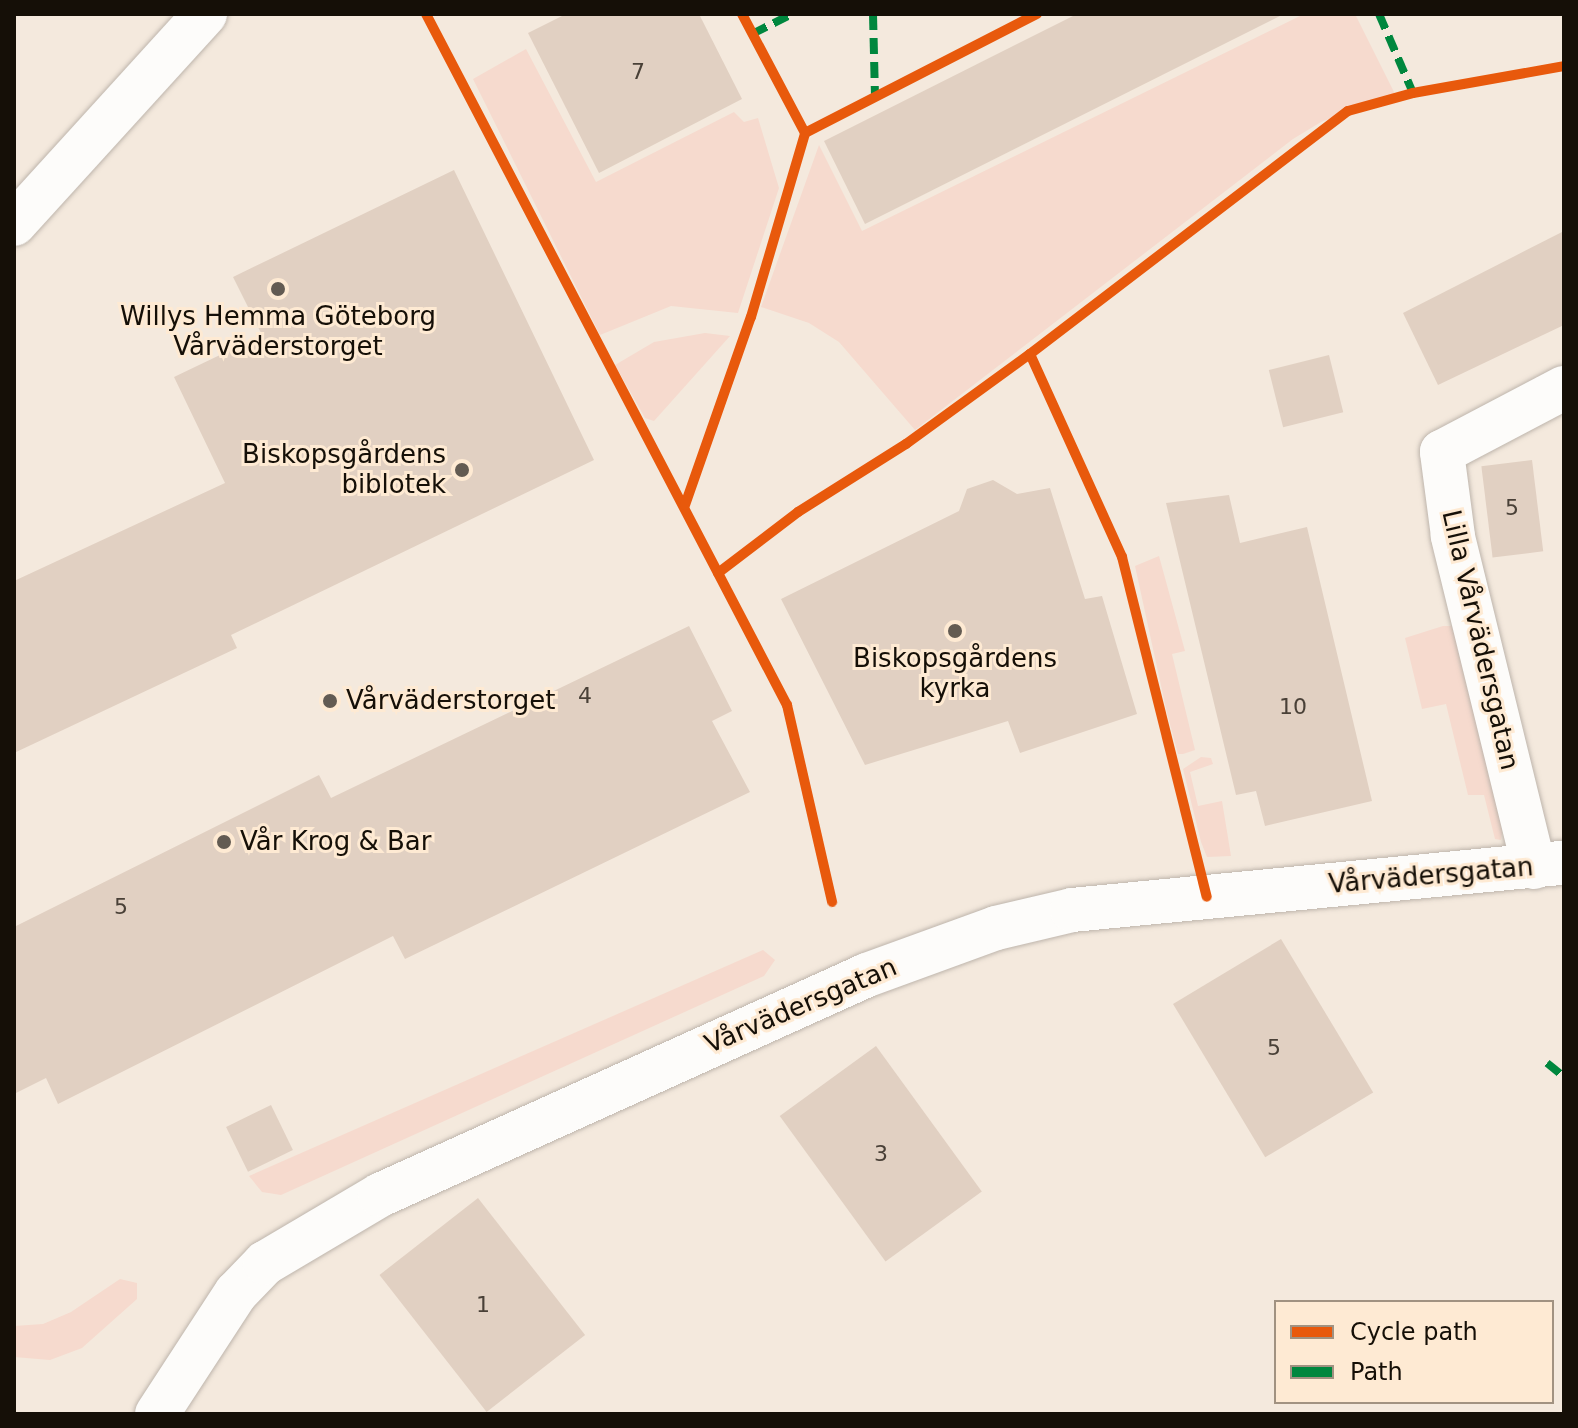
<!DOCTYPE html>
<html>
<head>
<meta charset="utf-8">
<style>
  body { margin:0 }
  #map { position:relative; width:1578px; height:1428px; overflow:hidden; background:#f4e9dd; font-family:"DejaVu Sans",sans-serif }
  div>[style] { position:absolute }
  .green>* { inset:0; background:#f6dace }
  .building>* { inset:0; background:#e1d0c2; transform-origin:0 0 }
  .roads { filter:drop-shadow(0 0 2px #beb5ac) drop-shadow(0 0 2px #beb5ac) }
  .minor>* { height:44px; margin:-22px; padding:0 22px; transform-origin:22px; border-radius:22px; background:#fdfcfa }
  .quiet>* { height:8px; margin-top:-4px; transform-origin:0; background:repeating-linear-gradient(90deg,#00873e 0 16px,transparent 0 24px) }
  .cycleway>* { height:10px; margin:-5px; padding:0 5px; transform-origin:5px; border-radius:5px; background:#e8590c }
  .dots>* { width:22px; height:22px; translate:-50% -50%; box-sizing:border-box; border:4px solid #feead3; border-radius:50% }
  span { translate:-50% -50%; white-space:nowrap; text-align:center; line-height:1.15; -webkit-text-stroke:6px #feead3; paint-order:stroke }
  .number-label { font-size:22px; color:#494037 }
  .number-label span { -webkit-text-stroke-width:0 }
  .poi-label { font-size:26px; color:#150f07 }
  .right { translate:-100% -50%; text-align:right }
  .left { translate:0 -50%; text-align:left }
  .street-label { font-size:26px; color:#150f07 }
  .frame { position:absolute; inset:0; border:16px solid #150f07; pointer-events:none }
  .legend { position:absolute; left:1274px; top:1300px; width:280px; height:104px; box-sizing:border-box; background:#feead3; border:2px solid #a19281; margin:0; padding:10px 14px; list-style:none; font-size:24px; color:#150f07 }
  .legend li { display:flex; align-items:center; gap:16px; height:40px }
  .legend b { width:40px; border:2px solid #a19281 }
</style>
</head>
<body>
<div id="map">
  <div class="green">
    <div style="clip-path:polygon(1304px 14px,1355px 14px,1395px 94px,1321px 122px,1293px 139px,915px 430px,839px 342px,809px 323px,761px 307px,819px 145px,862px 231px)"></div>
    <div style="clip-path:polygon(526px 49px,596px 182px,734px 112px,744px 122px,758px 118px,779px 188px,738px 313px,671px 306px,600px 335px,473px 79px)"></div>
    <div style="clip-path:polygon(705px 333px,730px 336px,654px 421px,645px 418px,615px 365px,654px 342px)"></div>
    <div style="clip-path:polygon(1159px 556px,1185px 651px,1172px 654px,1195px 750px,1183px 754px,1178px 754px,1167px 713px,1135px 566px)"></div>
    <div style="clip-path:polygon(1443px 626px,1453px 626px,1503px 826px,1501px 840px,1495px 839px,1484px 795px,1468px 795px,1446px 704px,1422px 709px,1405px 638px)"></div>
    <div style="clip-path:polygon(1201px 757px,1211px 758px,1213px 764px,1190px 772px,1198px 806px,1222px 801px,1231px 856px,1207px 857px,1201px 842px,1183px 769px)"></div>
    <div style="clip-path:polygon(763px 950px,775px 960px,764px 976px,281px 1195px,262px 1192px,249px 1176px)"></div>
    <div style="clip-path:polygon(120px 1279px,137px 1283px,137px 1299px,82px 1348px,50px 1360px,14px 1357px,14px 1326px,43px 1324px,71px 1312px)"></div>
  </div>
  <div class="building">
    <div style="clip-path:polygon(566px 14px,699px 14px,742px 99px,599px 173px,528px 33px)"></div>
    <div style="clip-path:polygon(1077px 14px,1284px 14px,865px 224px,824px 141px)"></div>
    <div style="clip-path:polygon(454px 170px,594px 460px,231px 635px,237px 648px,14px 753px,14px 581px,225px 483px,174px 377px,262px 335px,233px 277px)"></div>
    <div style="clip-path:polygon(1564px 231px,1564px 325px,1438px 385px,1403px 313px)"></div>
    <div style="left:1329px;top:355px;width:59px;height:62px;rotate:76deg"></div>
    <div style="left:1532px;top:460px;width:92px;height:51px;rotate:83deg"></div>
    <div style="clip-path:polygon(993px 480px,1017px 494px,1050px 488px,1085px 599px,1102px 596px,1137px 714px,1020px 753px,1008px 721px,865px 765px,781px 599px,959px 511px,967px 489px)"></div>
    <div style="clip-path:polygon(1229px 495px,1240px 543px,1307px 527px,1372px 801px,1265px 826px,1256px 791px,1236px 795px,1166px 503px)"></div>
    <div style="clip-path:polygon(689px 626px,732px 711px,712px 721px,750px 792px,405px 959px,393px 936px,58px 1104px,46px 1078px,14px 1094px,14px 927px,319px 775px,331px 798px)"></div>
    <div style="left:1281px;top:939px;width:179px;height:126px;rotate:59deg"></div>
    <div style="left:876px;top:1046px;width:180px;height:119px;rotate:54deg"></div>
    <div style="left:271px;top:1105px;width:50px;height:50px;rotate:64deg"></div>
    <div style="left:478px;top:1198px;width:174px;height:125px;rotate:52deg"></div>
  </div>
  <div class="roads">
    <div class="minor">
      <div style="left:14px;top:224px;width:284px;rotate:-47.7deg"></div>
      <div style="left:1534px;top:867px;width:341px;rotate:-103.8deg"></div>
      <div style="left:1453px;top:536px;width:85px;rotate:-97.5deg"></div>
      <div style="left:1442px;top:452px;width:138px;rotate:-27.7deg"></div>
      <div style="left:157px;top:1414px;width:145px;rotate:-56.9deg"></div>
      <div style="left:236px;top:1293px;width:42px;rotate:-46deg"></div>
      <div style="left:265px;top:1263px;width:134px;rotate:-30.6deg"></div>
      <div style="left:380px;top:1195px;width:534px;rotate:-24.31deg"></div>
      <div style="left:867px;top:975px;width:137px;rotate:-20deg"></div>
      <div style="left:996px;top:928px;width:78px;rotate:-13.3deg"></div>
      <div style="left:1072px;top:910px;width:494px;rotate:-5.5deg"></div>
    </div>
  </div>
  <div class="quiet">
    <div style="left:873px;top:14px;width:83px;rotate:88.6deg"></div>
    <div style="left:1379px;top:14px;width:86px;rotate:66.7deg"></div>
    <div style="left:752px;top:34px;width:45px;rotate:-26.6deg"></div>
    <div style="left:1547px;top:1063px;width:22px;rotate:39deg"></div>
  </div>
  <div class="cycleway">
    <div style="left:426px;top:14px;width:780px;rotate:62.42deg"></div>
    <div style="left:787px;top:705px;width:202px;rotate:77.1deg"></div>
    <div style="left:805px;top:133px;width:261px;rotate:-27.2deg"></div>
    <div style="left:1030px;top:354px;width:223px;rotate:65.6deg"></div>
    <div style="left:1122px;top:557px;width:350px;rotate:76deg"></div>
    <div style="left:685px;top:505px;width:199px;rotate:-70.7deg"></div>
    <div style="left:751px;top:317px;width:192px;rotate:-73.6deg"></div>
    <div style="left:805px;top:133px;width:135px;rotate:-117.9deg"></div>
    <div style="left:718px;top:573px;width:101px;rotate:-37.3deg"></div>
    <div style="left:798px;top:512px;width:128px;rotate:-32.2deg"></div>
    <div style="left:906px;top:444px;width:153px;rotate:-36deg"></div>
    <div style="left:1030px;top:354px;width:400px;rotate:-37.4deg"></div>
    <div style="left:1348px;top:111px;width:67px;rotate:-15.5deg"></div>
    <div style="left:1413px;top:93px;width:153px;rotate:-10.1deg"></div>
  </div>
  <div class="dots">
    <div style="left:278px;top:289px;background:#635b52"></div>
    <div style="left:462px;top:470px;background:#635b52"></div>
    <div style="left:955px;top:631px;background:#635b52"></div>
    <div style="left:330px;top:701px;background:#635b52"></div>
    <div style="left:224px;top:842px;background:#635b52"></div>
  </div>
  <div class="number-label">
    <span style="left:638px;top:72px">7</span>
    <span style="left:1512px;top:508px">5</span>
    <span style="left:585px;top:696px">4</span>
    <span style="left:1293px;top:707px">10</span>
    <span style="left:121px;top:907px">5</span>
    <span style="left:1274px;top:1048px">5</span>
    <span style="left:881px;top:1154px">3</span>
    <span style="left:483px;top:1305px">1</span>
  </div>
  <div class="poi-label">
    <span style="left:278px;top:332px">Willys Hemma Göteborg<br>Vårväderstorget</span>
    <span class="right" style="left:446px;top:470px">Biskopsgårdens<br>biblotek</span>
    <span style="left:955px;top:674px">Biskopsgårdens<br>kyrka</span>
    <span class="left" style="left:346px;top:701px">Vårväderstorget</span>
    <span class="left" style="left:240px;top:842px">Vår Krog &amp; Bar</span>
  </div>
  <div class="street-label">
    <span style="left:1480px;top:640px;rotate:77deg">Lilla Vårvädersgatan</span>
    <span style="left:1431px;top:876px;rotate:-5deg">Vårvädersgatan</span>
    <span style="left:801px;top:1006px;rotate:-23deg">Vårvädersgatan</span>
  </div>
  <div class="frame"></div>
  <ul class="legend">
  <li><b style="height:10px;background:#e8590c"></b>Cycle path</li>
  <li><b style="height:10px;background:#00873e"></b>Path</li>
  </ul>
</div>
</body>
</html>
